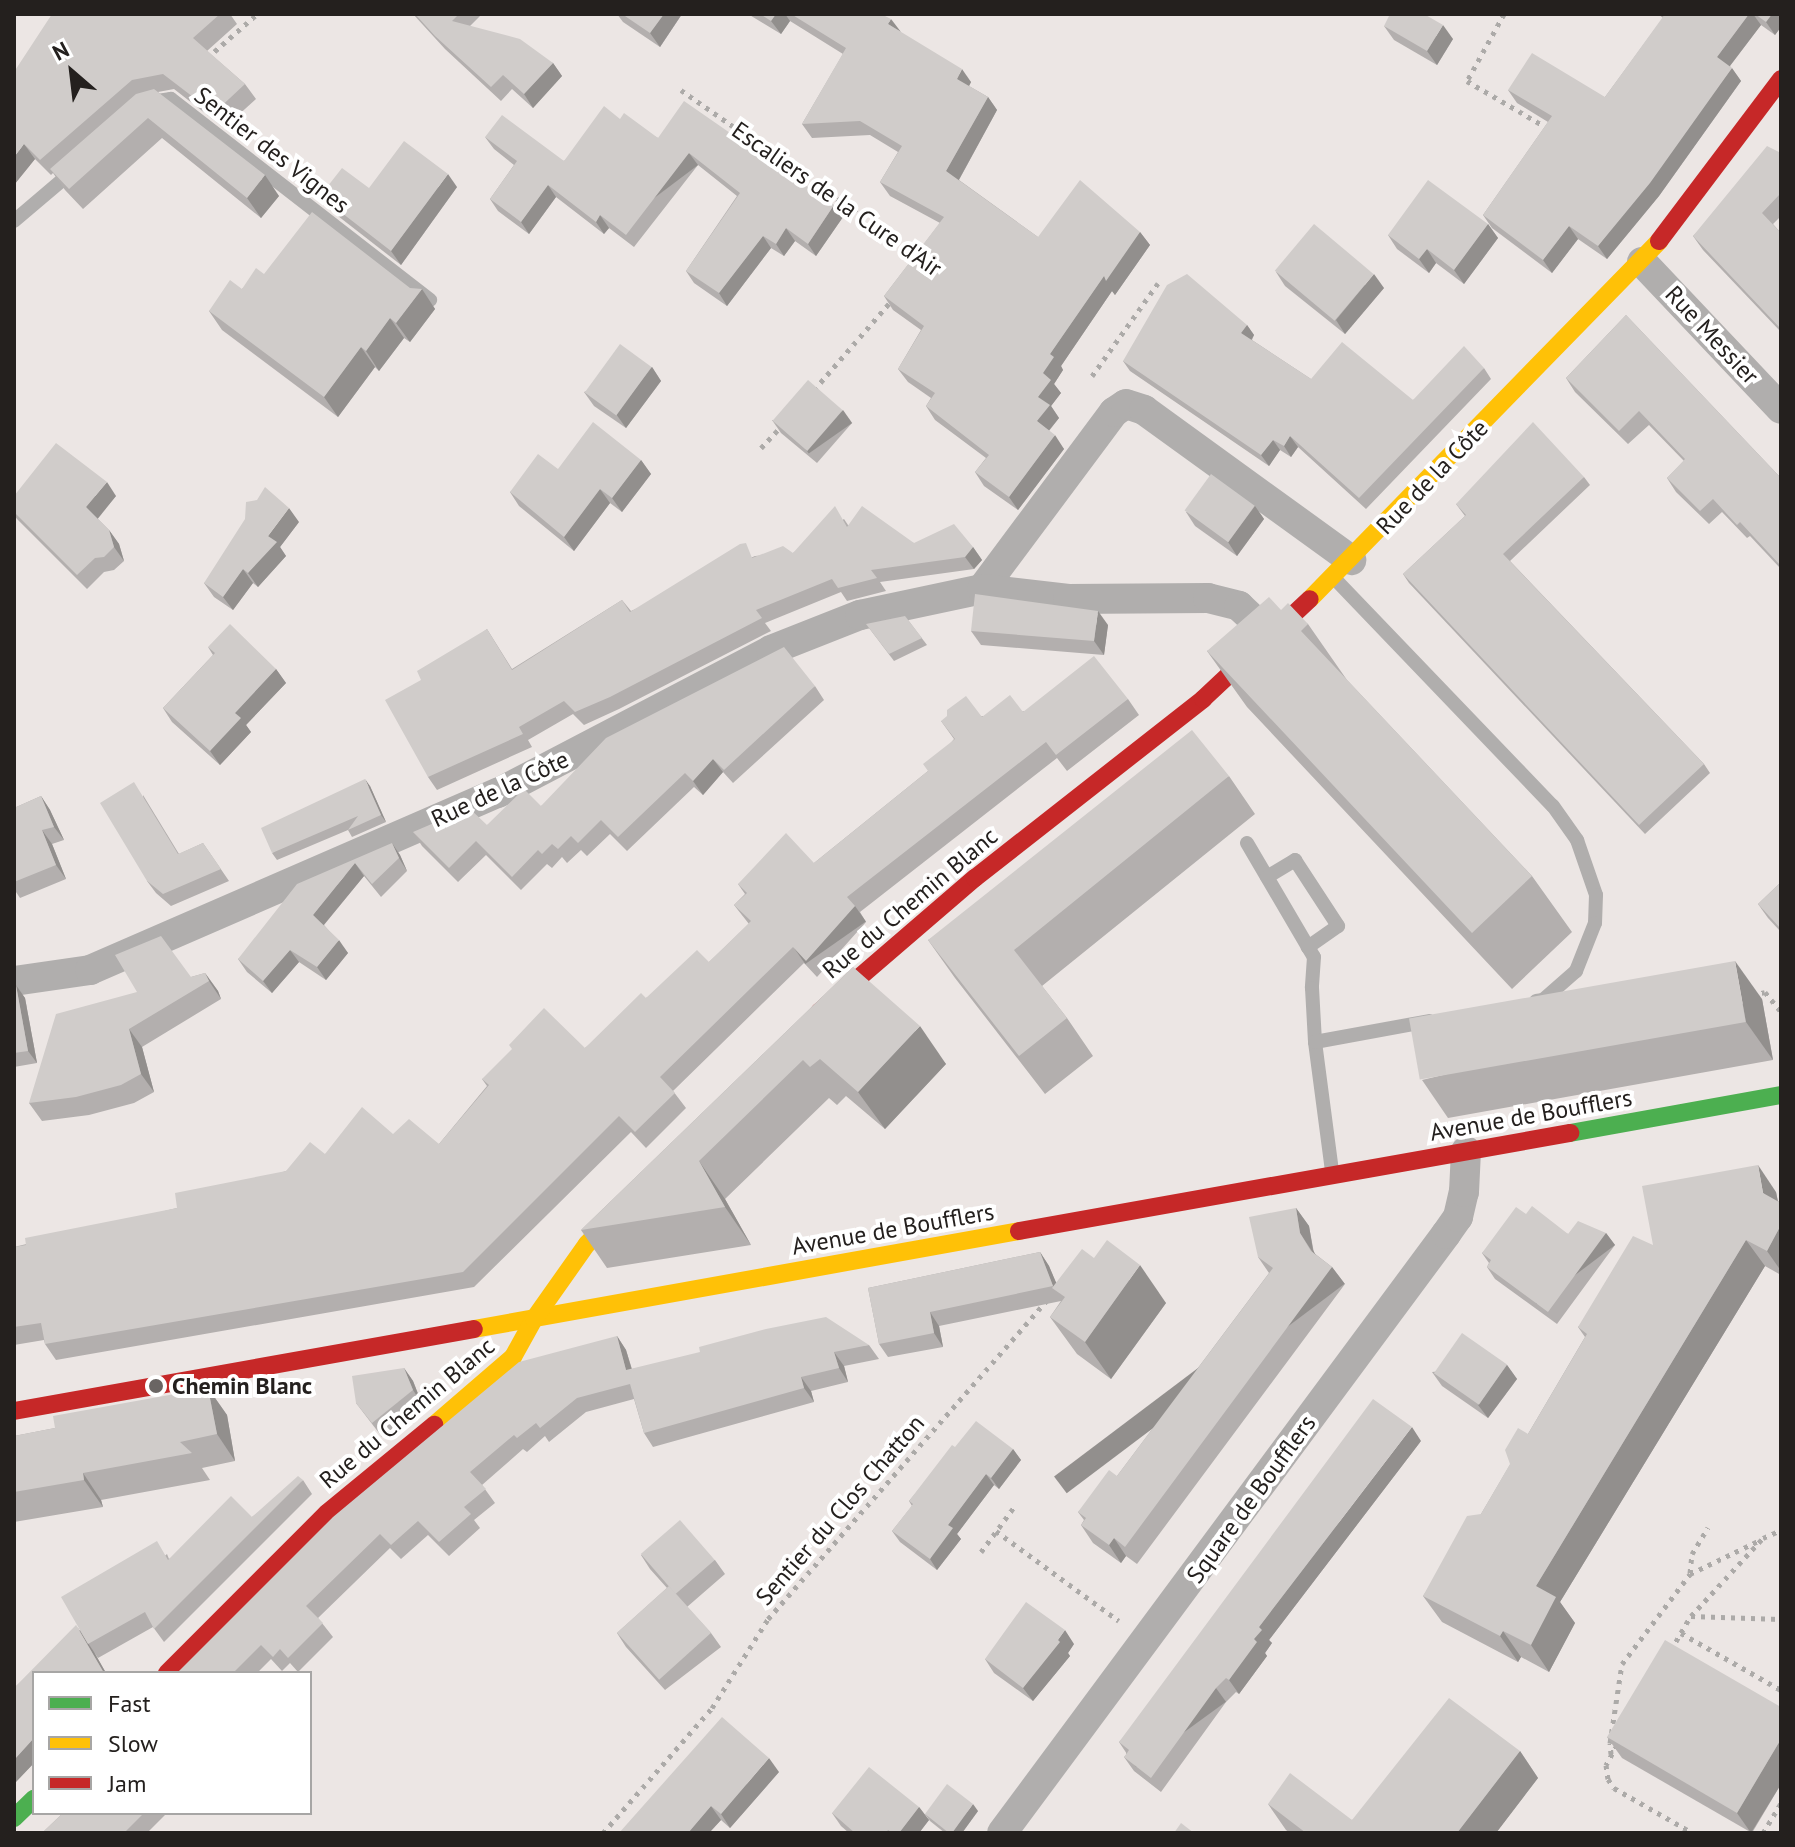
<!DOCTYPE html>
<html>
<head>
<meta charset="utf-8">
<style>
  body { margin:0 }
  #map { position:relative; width:1795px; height:1847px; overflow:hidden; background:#ece6e4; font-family:"PT Sans",sans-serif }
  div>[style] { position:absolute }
  .path>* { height:5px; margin-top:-2.5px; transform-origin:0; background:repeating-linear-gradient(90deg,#acaaa8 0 4px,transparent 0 10px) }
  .lane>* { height:14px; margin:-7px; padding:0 7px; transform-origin:7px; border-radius:7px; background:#b0aead }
  .street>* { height:30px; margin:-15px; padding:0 15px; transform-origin:15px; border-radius:15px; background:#b0aead }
  .fast>* { height:18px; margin:-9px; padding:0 9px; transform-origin:9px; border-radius:9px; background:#4caf50 }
  .slow>* { height:18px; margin:-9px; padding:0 9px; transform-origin:9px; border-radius:9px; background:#ffc107 }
  .jam>* { height:18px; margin:-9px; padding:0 9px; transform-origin:9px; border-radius:9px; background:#c62828 }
  .wall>* { inset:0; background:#b3afae }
  .shaded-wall>* { inset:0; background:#928f8d; transform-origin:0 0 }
  .building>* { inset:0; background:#d0ccca; transform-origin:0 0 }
  .dots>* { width:22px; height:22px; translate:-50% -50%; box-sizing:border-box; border:4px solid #fff; border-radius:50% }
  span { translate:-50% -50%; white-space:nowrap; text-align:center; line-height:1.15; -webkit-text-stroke:8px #fff; paint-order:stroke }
  .street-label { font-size:24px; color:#24201e }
  .poi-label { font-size:24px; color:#24201e; font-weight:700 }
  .left { translate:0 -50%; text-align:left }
  .frame { position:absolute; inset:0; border:16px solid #24201e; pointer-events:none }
  .legend { position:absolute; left:32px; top:1671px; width:280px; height:144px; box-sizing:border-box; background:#fff; border:2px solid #a7a6a5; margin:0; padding:10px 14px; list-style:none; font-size:24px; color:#24201e }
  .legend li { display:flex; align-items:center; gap:16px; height:40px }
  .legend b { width:40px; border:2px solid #a7a6a5 }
  .north { position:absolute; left:32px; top:32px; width:80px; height:80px; -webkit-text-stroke:6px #fff; paint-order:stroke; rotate:332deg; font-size:22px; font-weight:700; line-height:32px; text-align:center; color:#24201e }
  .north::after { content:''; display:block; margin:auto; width:28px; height:36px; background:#24201e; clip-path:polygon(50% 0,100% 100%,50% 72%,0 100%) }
</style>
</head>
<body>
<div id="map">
  <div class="path">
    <div style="left:1504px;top:14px;width:77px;rotate:118.9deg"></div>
    <div style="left:1467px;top:81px;width:95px;rotate:30.3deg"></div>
    <div style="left:207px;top:58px;width:67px;rotate:-41.3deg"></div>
    <div style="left:681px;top:90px;width:290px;rotate:34.9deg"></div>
    <div style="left:1092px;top:376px;width:114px;rotate:-54.6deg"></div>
    <div style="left:814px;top:390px;width:118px;rotate:-49.1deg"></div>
    <div style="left:761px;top:448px;width:33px;rotate:-47deg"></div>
    <div style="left:1752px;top:995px;width:13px;rotate:-13deg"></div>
    <div style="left:1765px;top:992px;width:26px;rotate:51deg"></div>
    <div style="left:996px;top:1531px;width:152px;rotate:36.2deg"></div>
    <div style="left:981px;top:1552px;width:56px;rotate:-53.7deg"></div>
    <div style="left:1690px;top:1573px;width:19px;rotate:-84deg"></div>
    <div style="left:1692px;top:1554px;width:31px;rotate:-59deg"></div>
    <div style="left:1691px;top:1616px;width:90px;rotate:1.9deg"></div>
    <div style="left:1681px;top:1633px;width:115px;rotate:29.7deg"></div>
    <div style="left:1671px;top:1650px;width:39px;rotate:-60deg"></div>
    <div style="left:1691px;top:1616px;width:106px;rotate:-47.3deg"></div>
    <div style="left:1763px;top:1538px;width:20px;rotate:-24deg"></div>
    <div style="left:1617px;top:1745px;width:23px;rotate:119deg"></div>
    <div style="left:1606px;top:1765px;width:14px;rotate:82deg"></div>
    <div style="left:1608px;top:1779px;width:11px;rotate:56deg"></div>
    <div style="left:1614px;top:1788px;width:91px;rotate:29.7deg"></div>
    <div style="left:1611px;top:1754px;width:11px;rotate:-95deg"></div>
    <div style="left:1610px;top:1743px;width:80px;rotate:-81.4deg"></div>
    <div style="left:1622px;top:1664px;width:113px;rotate:-52.9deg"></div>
    <div style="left:1690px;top:1574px;width:78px;rotate:-25.9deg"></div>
    <div style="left:603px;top:1833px;width:166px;rotate:-48.9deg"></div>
    <div style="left:712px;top:1708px;width:105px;rotate:-57.8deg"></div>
    <div style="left:768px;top:1619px;width:424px;rotate:-48.8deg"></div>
    <div style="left:1763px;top:1833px;width:35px;rotate:-59deg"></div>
  </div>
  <div class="lane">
    <div style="left:151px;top:102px;width:20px;rotate:-9deg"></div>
    <div style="left:171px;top:99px;width:328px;rotate:37.8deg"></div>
    <div style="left:14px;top:221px;width:77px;rotate:-40.3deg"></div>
    <div style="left:1334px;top:578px;width:316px;rotate:46.2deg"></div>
    <div style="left:1553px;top:806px;width:42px;rotate:54.8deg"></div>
    <div style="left:1577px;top:840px;width:58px;rotate:70.9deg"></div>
    <div style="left:1596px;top:895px;width:28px;rotate:92deg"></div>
    <div style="left:1595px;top:923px;width:52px;rotate:111.6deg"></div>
    <div style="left:1576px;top:971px;width:44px;rotate:138.7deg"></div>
    <div style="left:1543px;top:1000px;width:7px;rotate:172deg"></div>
    <div style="left:1247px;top:843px;width:132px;rotate:59.6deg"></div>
    <div style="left:1314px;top:957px;width:31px;rotate:94deg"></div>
    <div style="left:1312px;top:988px;width:54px;rotate:86.8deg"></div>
    <div style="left:1315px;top:1042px;width:130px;rotate:82.5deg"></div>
    <div style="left:1267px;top:877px;width:33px;rotate:-31deg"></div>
    <div style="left:1295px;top:860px;width:79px;rotate:56.9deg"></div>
    <div style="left:1338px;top:926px;width:37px;rotate:145deg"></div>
    <div style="left:1315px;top:1042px;width:116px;rotate:-10.4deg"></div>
  </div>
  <div class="street">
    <div style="left:1642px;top:262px;width:202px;rotate:46.6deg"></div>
    <div style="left:982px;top:589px;width:221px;rotate:-53.3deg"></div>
    <div style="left:1114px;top:412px;width:14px;rotate:-34deg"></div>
    <div style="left:1126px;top:404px;width:19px;rotate:18deg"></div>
    <div style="left:1144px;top:410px;width:256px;rotate:35.9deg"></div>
    <div style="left:14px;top:981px;width:77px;rotate:-8.2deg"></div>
    <div style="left:90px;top:970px;width:445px;rotate:-23.5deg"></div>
    <div style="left:498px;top:793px;width:308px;rotate:-27.6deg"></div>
    <div style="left:771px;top:650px;width:96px;rotate:-21.5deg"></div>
    <div style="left:860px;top:615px;width:125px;rotate:-12deg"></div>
    <div style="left:982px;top:589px;width:87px;rotate:6.6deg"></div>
    <div style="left:1068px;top:599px;width:140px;rotate:-0.4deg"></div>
    <div style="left:1208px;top:598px;width:32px;rotate:14deg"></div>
    <div style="left:1239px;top:606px;width:45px;rotate:43.2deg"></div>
    <div style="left:1002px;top:1833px;width:746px;rotate:-53.45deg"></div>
    <div style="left:1446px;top:1234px;width:21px;rotate:-55deg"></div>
    <div style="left:1458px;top:1217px;width:26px;rotate:-77deg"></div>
    <div style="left:1464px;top:1192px;width:41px;rotate:-87.2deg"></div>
  </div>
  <div class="fast">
    <div style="left:1570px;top:1133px;width:214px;rotate:-10.2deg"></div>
    <div style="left:14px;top:1818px;width:28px;rotate:-44deg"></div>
  </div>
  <div class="slow">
    <div style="left:1310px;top:599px;width:500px;rotate:-45.7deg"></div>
    <div style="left:474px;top:1329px;width:554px;rotate:-10.19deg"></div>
    <div style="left:434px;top:1425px;width:104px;rotate:-40.7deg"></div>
    <div style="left:513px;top:1357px;width:43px;rotate:-61.1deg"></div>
    <div style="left:534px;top:1319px;width:92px;rotate:-54.8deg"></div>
    <div style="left:587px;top:1244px;width:58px;rotate:-46.4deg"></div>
  </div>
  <div class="jam">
    <div style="left:1659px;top:241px;width:203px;rotate:-53deg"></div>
    <div style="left:819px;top:1012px;width:206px;rotate:-40.7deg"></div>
    <div style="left:975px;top:878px;width:290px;rotate:-38.1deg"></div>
    <div style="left:1203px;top:699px;width:146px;rotate:-43.1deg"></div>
    <div style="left:1019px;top:1231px;width:560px;rotate:-10.09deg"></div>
    <div style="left:14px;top:1411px;width:467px;rotate:-10.1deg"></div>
    <div style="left:167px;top:1673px;width:226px;rotate:-45deg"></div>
    <div style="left:327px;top:1513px;width:139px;rotate:-39.4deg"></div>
  </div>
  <div class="wall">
    <div style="clip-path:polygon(52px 14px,230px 14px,237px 24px,207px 51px,245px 84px,256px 99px,224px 128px,174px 89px,158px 92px,279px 196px,261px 218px,162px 138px,83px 209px,65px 190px,53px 173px,51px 175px,35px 159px,14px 185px)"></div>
    <div style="clip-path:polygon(413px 14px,482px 14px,470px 26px,553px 63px,562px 76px,533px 108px,512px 89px,501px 101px,445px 49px)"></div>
    <div style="clip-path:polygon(617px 14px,682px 14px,660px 47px,623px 22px)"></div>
    <div style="clip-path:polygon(748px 14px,881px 14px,900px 32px,971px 82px,969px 86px,988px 97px,997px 110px,959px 180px,1038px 237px,1140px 232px,1150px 245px,1115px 295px,1112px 291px,1061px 366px,1063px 370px,1054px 384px,1061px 393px,1051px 406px,1059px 418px,1049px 431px,1064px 449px,1018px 510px,984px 486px,975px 472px,986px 458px,935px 420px,926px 406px,931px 398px,908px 382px,898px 369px,921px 330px,893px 310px,884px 296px,940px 223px,890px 196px,880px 182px,898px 152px,870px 135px,812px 138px,802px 124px,843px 54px,790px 21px,781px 34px)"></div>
    <div style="clip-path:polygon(1658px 14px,1781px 14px,1781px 27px,1775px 35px,1761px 25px,1730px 66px,1741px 81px,1659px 196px,1607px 259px,1578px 239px,1552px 273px,1492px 228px,1483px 215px,1548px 122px,1517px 103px,1508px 90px,1605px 97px,1663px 18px)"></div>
    <div style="clip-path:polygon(1384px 26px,1453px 39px,1437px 65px,1394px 40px)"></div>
    <div style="clip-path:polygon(620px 119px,658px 138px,834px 205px,843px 217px,816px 256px,795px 241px,784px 256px,771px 248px,727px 306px,694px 283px,686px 271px,737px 196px,698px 165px,634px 247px,609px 228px,604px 234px,556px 197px,529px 234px,498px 211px,490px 199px,514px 165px,494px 149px,485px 137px,564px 161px)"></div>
    <div style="clip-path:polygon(1781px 153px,1781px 216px,1773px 224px,1781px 233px,1781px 332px,1703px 250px,1693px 236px)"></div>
    <div style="clip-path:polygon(457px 187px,401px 265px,329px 209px,320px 196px,369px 188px)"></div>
    <div style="clip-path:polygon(1488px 224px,1498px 238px,1464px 284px,1436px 263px,1429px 273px,1397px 249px,1388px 235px)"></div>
    <div style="clip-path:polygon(1276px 272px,1384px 288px,1345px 334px,1285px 286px)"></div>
    <div style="clip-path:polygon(264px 274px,422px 289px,435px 309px,410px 342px,404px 338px,379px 371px,375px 367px,338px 417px,222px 330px,209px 311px)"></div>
    <div style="clip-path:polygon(1626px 315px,1781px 478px,1781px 569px,1750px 536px,1747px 538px,1722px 512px,1709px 524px,1676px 492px,1667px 478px,1684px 461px,1649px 425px,1628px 444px,1575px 392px,1566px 378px)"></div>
    <div style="clip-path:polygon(1247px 325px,1254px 335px,1252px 340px,1311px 379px,1413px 400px,1484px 368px,1491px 379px,1366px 509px,1298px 447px,1291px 457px,1280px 450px,1269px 466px,1130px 371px,1123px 361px)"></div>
    <div style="clip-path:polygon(652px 367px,661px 381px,626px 428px,594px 406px,584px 392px)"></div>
    <div style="clip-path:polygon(772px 420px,852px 423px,817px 463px,781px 433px)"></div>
    <div style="clip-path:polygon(641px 460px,651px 474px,622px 512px,610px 503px,574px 551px,519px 506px,510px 492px,558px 469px)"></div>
    <div style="clip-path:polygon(1584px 477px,1590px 485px,1510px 561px,1704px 764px,1710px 773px,1645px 834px,1409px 583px,1403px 574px,1465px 516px,1456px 504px)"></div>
    <div style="clip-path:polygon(14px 496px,116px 496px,97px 518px,109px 530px,119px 544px,124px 561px,114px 570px,104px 572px,87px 589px,17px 519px,14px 515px)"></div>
    <div style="clip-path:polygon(1255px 506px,1264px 519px,1237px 556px,1195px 526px,1186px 512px)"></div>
    <div style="clip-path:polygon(844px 519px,848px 525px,914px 543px,973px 547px,982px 560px,974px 569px,880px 582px,886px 591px,847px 601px,841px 592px,765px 623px,771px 631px,619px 709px,584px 725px,573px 714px,528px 740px,532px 747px,437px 790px,428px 777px,421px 680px,487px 629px,512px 669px,622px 600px,631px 611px,755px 556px,793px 553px)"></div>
    <div style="clip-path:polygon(299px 522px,280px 547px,286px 556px,258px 587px,253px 583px,233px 610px,214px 597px,204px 583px)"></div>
    <div style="clip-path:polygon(1281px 610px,1308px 624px,1347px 680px,1532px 876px,1572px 932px,1512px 989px,1247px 707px,1207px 651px)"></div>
    <div style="clip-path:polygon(905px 616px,927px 645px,894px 661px,866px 624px)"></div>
    <div style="clip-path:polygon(1108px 625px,1104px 655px,981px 645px,971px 631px)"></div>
    <div style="clip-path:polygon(208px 647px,276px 669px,286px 683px,246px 725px,251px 732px,220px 765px,172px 722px,163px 708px,213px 655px)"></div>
    <div style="clip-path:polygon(815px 686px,824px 700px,733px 783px,723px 772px,703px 795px,694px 787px,627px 851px,610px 834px,587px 856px,581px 850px,567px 863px,562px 857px,552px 868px,547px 864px,521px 890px,486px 855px,458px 882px,422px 846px,413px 832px,487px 825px,541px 806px)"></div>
    <div style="clip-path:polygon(1128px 699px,1139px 715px,1067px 771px,1057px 758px,860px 912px,866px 922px,817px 977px,804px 963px,673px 1091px,686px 1108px,646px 1148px,631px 1132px,474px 1287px,56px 1360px,45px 1344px,44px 1340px,14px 1345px,14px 1247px,177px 1208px,286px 1171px,325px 1154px,393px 1134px,439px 1144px,487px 1086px,482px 1079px,585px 1048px,646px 998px,709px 962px,749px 924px,734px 905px,745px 894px,738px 884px,814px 863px,928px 771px,954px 739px,941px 721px)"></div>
    <div style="clip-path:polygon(1229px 776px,1255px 814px,1042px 986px,1067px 1018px,1093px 1056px,1045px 1094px,955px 978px,928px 940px)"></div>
    <div style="clip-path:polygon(370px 786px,386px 822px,352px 837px,348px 830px,277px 860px,272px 853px)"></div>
    <div style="clip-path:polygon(143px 795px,179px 854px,203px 843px,229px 881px,171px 906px,156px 893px,147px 881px)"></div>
    <div style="clip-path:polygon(41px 796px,50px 810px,64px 840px,52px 844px,66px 879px,20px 898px,14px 889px,14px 808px)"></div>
    <div style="clip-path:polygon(392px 843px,400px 855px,407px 871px,381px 897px,364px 876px,324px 925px,348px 953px,326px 980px,299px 962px,272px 993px,247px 972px,238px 959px)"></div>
    <div style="clip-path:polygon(1781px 882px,1781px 932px,1768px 918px,1758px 904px)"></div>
    <div style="clip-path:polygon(853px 967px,946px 1064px,885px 1129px,846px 1096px,837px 1105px,829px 1098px,725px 1199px,751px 1245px,607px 1268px,581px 1230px)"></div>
    <div style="clip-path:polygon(205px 973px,218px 991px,221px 999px,142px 1047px,154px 1092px,134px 1103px,89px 1115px,42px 1121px,29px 1103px,191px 977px)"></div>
    <div style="clip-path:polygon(14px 985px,25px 998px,37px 1063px,14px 1067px)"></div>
    <div style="clip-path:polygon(1762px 999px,1773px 1060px,1448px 1118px,1422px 1080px)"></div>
    <div style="clip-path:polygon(1776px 1192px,1778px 1201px,1781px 1203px,1781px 1275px,1765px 1266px,1560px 1602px,1575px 1623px,1549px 1672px,1521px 1657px,1518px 1662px,1442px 1622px,1423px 1596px,1481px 1514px,1585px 1337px,1578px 1327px,1653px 1245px)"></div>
    <div style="clip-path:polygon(1296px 1208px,1309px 1226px,1314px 1253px,1332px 1267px,1345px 1284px,1137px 1564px,1126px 1556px,1121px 1563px,1093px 1543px,1081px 1525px,1084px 1520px,1078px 1512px,1117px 1476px,1269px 1273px,1258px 1257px)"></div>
    <div style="clip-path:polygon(1526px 1214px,1568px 1234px,1606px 1233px,1615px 1245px,1557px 1324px,1495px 1279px,1487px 1267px,1489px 1263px,1482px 1253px)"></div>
    <div style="clip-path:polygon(1040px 1252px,1049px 1266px,1056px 1283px,1094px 1258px,1166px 1303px,1111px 1379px,1077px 1354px,1050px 1317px,1061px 1301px,939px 1326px,943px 1347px,888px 1357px,879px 1344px,868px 1288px)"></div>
    <div style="clip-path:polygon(617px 1336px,626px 1350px,632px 1369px,869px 1345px,879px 1359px,844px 1366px,848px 1382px,811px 1391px,814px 1402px,653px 1447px,644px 1433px,634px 1399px,586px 1412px,549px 1442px,545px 1436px,527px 1452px,523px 1449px,482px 1485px,495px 1503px,474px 1520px,480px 1528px,449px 1556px,428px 1535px,401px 1559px,390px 1548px,318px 1618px,333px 1637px,298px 1672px,290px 1663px,282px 1671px,271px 1659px,257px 1673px,177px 1673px)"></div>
    <div style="clip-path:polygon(1507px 1365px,1517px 1379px,1488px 1418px,1442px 1386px,1432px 1372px)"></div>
    <div style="clip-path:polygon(404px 1368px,413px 1381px,422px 1404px,382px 1437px,356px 1403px)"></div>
    <div style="clip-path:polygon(208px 1388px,227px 1415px,235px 1461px,202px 1468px,210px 1480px,101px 1500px,103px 1507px,14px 1522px,14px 1436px,55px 1428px)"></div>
    <div style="clip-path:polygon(1421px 1441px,1269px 1640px,1272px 1643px,1265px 1653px,1267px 1656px,1239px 1694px,1236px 1692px,1226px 1702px,1161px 1792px,1134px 1771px,1124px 1757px,1127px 1754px,1119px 1742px)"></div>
    <div style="clip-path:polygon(955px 1447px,1013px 1449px,1021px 1460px,999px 1489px,994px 1485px,957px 1534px,961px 1539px,937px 1570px,900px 1542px,892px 1531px,912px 1506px,909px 1501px)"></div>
    <div style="clip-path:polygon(303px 1480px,312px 1494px,164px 1642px,153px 1627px,98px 1658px,94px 1652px,106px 1673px,34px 1673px,34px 1763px,14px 1784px,14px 1688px,167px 1554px,169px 1559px,252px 1517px)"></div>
    <div style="clip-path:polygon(641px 1555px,715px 1560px,725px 1574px,687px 1607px,711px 1633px,721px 1647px,665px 1690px,626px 1647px,617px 1633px,667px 1588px,650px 1569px)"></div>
    <div style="clip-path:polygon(1074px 1644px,1068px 1653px,1070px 1656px,1033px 1701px,994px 1673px,985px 1659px)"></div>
    <div style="clip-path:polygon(1781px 1707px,1781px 1784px,1752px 1833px,1622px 1758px,1607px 1737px)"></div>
    <div style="clip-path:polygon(1520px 1751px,1538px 1778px,1496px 1833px,1290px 1833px,1286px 1830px,1268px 1804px,1352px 1820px)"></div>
    <div style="clip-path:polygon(779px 1772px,730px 1828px,721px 1820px,709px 1833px,619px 1833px)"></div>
    <div style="clip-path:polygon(919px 1807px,929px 1820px,919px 1833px,849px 1833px,841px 1826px,832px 1813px)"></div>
    <div style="clip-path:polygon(978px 1811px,962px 1833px,945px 1833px,930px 1821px,925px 1814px)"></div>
    <div style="clip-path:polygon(63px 1813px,167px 1813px,147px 1833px,42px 1833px)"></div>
  </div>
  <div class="shaded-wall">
    <div style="clip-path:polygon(664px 14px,682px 14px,660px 47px,650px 33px)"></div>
    <div style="clip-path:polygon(776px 14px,785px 14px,790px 21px,781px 34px,771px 21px)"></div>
    <div style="clip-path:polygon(1749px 14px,1753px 14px,1761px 25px,1726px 71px,1717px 57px)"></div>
    <div style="clip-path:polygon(1772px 14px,1781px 14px,1781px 27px,1775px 35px,1766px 22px)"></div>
    <div style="clip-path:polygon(891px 19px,901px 32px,888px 24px)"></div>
    <div style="clip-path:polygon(1443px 25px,1453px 39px,1437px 65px,1427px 51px)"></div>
    <div style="clip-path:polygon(553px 63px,562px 76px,533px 108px,524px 94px)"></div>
    <div style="clip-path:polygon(1732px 68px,1741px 81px,1659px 196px,1607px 259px,1598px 246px)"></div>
    <div style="clip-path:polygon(962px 69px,971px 82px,966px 92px,957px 79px)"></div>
    <div style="clip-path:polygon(988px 97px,997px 110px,956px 185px,946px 171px)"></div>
    <div style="clip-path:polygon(24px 144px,35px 159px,14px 185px,14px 157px)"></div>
    <div style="left:689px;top:153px;width:15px;height:103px;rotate:53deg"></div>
    <div style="clip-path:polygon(448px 174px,457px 187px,401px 265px,391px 251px)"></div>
    <div style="clip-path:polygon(265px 175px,279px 196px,261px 218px,247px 198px)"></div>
    <div style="clip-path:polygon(548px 185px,556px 197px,529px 234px,521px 222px)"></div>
    <div style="clip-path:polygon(834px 205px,843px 217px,816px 256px,808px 244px)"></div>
    <div style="clip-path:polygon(600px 215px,609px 228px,604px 234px,596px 222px)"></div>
    <div style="clip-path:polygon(1488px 224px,1498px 238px,1464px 284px,1454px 270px)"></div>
    <div style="clip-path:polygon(1569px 226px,1578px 239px,1552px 273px,1543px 260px)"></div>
    <div style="clip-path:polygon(786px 228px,795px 241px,784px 256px,776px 244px)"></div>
    <div style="clip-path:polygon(1140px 232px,1150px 245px,1115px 295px,1112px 291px,1061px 366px,1063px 370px,1054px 384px,1061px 393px,1051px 406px,1059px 418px,1046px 434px,1037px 421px,1038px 397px,1043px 373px,1050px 354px,1104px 276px)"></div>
    <div style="clip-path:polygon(763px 236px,771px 248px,727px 306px,719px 293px)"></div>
    <div style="clip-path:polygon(1427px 249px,1436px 263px,1429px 273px,1419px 259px)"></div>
    <div style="clip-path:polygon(1374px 274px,1384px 288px,1345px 334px,1336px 320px)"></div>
    <div style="clip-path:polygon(422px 289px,435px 309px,410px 342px,396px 323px)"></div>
    <div style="clip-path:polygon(390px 318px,404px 338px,379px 371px,366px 351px)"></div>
    <div style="clip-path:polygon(1247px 325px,1254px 335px,1249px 344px,1241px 333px)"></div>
    <div style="clip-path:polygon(361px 347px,375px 367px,338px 417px,324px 397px)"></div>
    <div style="clip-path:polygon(652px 367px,661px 381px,626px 428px,616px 414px)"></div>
    <div style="left:843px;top:410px;width:16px;height:53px;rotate:55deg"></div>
    <div style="clip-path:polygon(1055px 435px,1064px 449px,1018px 510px,1009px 497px)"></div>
    <div style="clip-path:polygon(1290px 436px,1298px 447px,1291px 457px,1284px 446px)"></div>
    <div style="clip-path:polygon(1273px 440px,1280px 450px,1269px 466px,1261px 455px)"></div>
    <div style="clip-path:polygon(641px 460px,651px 474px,622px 512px,612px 498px)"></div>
    <div style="clip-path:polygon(107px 482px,116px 496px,96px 521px,86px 507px)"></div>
    <div style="clip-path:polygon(600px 489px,610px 503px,574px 551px,564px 537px)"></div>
    <div style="clip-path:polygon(1255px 506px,1264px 519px,1237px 556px,1228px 542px)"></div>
    <div style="clip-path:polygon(289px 508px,299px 522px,280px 547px,286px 556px,258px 587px,248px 573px,268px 536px)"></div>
    <div style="clip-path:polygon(109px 530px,119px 544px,124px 561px,114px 547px)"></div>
    <div style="clip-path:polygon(973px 547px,982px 560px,974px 569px,965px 557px)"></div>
    <div style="clip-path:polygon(243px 569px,253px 583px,233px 610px,223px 597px)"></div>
    <div style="clip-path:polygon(1098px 611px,1108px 625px,1104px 655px,1094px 641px)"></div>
    <div style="clip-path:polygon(276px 669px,286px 683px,246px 725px,251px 732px,220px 765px,210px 751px,235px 713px)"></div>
    <div style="clip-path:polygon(713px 759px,723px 772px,703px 795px,693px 781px)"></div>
    <div style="clip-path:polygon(365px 779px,370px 786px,386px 822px,381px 815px)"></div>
    <div style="clip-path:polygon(41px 796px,50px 810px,64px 840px,54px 827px)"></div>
    <div style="clip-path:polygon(42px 830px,52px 844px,66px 879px,56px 865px)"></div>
    <div style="clip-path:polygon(392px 843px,400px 855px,407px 871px,399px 858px)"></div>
    <div style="clip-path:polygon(355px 863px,364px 876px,322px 927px,313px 915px)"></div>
    <div style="left:855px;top:906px;width:19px;height:74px;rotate:55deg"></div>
    <div style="clip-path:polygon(339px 940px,348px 953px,326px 980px,317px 967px)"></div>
    <div style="clip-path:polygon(290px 950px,299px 962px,272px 993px,263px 981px)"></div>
    <div style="clip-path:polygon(1735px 961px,1762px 999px,1773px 1060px,1746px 1022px)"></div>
    <div style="clip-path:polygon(205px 973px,218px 991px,221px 999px,209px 981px)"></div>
    <div style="clip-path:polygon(16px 985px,25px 998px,37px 1063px,28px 1051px)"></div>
    <div style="clip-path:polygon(920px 1026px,946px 1064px,885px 1129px,858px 1092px)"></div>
    <div style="clip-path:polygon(129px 1029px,142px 1047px,154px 1092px,141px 1074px)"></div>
    <div style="clip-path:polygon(699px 1161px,725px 1199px,751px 1245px,725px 1207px)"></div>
    <div style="clip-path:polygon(1758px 1165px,1776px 1192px,1781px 1219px,1763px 1193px)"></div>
    <div style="clip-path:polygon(1296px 1208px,1309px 1226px,1313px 1250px,1323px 1268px,1300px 1233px)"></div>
    <div style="clip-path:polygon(1781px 1225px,1781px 1271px,1767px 1251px)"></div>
    <div style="left:1606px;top:1233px;width:15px;height:98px;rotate:53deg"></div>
    <div style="clip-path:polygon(1746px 1240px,1765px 1266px,1560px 1602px,1575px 1623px,1549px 1672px,1531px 1645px,1536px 1586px)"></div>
    <div style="clip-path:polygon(1040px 1252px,1049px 1266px,1061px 1294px,1053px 1286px)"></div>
    <div style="clip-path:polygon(1140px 1265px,1166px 1303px,1111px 1379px,1085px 1342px)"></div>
    <div style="left:1332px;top:1267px;width:21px;height:348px;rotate:53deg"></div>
    <div style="clip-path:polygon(930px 1312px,939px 1326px,943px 1347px,934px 1333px)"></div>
    <div style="clip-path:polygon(617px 1336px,626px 1350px,636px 1384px,626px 1370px)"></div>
    <div style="clip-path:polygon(834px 1352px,844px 1366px,848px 1382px,839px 1368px)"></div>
    <div style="clip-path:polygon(1507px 1365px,1517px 1379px,1488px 1418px,1478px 1405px)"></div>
    <div style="clip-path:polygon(404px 1368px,413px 1381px,422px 1404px,413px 1390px)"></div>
    <div style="clip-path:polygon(801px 1377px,811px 1391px,814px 1402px,804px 1388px)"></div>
    <div style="clip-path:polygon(208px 1388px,227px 1415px,235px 1461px,217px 1434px)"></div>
    <div style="clip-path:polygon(1412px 1427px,1421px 1441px,1269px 1640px,1272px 1643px,1265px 1653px,1267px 1656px,1239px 1694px,1229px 1680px,1254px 1639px,1259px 1627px)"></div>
    <div style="clip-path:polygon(1013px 1449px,1021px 1460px,999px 1489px,991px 1478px)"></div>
    <div style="clip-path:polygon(83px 1473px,101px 1500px,103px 1507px,84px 1480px)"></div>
    <div style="clip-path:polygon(986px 1474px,994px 1485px,957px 1534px,961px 1539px,937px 1570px,930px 1559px,948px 1525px)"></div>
    <div style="clip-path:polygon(1114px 1538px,1126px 1556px,1121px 1563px,1109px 1545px)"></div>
    <div style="clip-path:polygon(76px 1625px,94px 1652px,106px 1673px,104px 1673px)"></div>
    <div style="clip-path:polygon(1065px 1630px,1074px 1644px,1068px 1653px,1070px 1656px,1033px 1701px,1023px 1688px)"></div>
    <div style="clip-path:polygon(1503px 1631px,1521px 1657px,1518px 1662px,1500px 1636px)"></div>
    <div style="left:1216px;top:1688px;width:17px;height:111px;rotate:54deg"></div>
    <div style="clip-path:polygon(34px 1738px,34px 1763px,14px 1784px,14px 1760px)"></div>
    <div style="clip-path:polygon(1781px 1739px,1781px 1784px,1751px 1833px,1737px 1813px)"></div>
    <div style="clip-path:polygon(1520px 1751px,1538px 1778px,1496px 1833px,1457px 1833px)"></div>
    <div style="clip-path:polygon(769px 1758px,779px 1772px,730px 1828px,721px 1814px)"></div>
    <div style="clip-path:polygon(973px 1804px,978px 1811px,962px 1833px,952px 1833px)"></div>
    <div style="clip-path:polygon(711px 1806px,721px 1820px,709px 1833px,688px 1833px)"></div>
    <div style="clip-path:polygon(919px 1807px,929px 1820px,919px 1833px,899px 1833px)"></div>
  </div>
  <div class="building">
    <div style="clip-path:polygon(52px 14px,220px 14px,193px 38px,245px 84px,214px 113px,163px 74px,132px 80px,40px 160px,24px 144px,14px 157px,14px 72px)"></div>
    <div style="clip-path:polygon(415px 14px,459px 14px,452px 21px,520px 39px,553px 63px,524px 94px,503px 75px,491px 87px,435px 36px)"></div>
    <div style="clip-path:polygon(622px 14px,664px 14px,650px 33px)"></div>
    <div style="clip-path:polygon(760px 14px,776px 14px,771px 21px)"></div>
    <div style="clip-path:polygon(791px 14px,881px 14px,891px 19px,888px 24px,962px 69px,957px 79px,988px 97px,946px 171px,1038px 237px,1080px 180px,1140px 232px,1106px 281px,1104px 276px,1050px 354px,1054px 357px,1043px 373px,1051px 380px,1038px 397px,1050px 405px,1037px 421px,1055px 435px,1009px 497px,975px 472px,989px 455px,926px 406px,935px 393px,898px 369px,924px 326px,884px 296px,944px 217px,880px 182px,902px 146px,860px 121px,802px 124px,846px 48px)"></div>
    <div style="clip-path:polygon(1390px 14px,1424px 14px,1443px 25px,1427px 51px,1384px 26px)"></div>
    <div style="clip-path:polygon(1665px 14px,1749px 14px,1717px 57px,1732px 68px,1650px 183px,1598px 246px,1569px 226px,1543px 260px,1483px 215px,1552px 116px,1508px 90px,1532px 53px,1605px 97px)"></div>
    <div style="clip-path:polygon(1755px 14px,1772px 14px,1766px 22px)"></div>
    <div style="clip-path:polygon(154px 89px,265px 175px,247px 198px,148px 118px,69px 189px,50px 169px,136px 94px)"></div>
    <div style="clip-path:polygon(684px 101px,834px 205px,808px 244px,786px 228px,776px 244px,763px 236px,719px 293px,686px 271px,740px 193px,689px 153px,626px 235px,600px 215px,596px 222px,548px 185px,521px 222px,490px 199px,517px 161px,485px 137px,502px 115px,564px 161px,604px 106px,620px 119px,624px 113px,658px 138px)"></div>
    <div style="clip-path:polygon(404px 141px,448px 174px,391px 251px,320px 196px,342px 168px,369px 188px)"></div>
    <div style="clip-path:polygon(1767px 146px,1781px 153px,1781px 193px,1762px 213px,1781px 233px,1781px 329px,1693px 236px)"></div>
    <div style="clip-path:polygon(1428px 180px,1488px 224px,1454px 270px,1427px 249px,1419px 259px,1388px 235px)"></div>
    <div style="clip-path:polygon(312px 212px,410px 288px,422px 289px,396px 323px,390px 318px,366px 351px,361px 347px,324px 397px,209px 311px,230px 280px,242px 289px,256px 268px,264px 274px)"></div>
    <div style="left:1314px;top:224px;width:78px;height:61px;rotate:40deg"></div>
    <div style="clip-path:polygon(1187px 274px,1247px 325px,1241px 333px,1311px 379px,1342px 342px,1413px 400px,1464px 346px,1484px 368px,1359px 498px,1290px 436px,1284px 446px,1273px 440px,1261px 455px,1123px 361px,1167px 285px)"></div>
    <div style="clip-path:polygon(1626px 315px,1781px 478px,1781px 566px,1740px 522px,1737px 525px,1713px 499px,1700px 511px,1667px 478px,1685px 459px,1639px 411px,1619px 431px,1566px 378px)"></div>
    <div style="left:620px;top:344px;width:39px;height:60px;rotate:36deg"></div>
    <div style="left:808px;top:380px;width:46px;height:54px;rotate:41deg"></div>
    <div style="clip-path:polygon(593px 422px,641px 460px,612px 498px,600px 489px,564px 537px,510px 492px,538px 454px,558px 469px)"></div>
    <div style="clip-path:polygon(1533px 422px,1584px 477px,1503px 554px,1704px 764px,1639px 825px,1403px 574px,1466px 515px,1456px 504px)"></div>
    <div style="clip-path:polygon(56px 443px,107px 482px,86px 507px,109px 530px,114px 547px,104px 557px,95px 558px,77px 575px,14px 512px,14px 496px)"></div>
    <div style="left:1211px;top:474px;width:54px;height:45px;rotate:36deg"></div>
    <div style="clip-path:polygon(265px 487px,289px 508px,268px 536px,277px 542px,248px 573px,243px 569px,223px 597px,204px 583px,245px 519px,246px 502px,257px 500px)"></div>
    <div style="clip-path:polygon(835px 506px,847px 527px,862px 506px,914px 543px,954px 524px,973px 547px,965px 557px,871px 570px,877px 578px,838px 588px,832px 579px,756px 610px,762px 618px,610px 697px,575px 712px,564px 701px,519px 727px,523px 734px,428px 777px,385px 700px,421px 680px,417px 671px,487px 629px,512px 670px,622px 600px,630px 612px,740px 544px,746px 543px,752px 558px,783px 546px,793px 553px)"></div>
    <div style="clip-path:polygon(975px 594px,1098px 611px,1094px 641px,971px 631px)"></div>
    <div style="clip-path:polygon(1269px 597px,1281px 610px,1288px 603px,1308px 624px,1301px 631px,1532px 876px,1472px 933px,1207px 651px)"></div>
    <div style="clip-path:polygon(905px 616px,922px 638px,889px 654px,866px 624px)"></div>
    <div style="clip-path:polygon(230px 624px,276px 669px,235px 713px,241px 718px,210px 751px,163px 708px,215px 653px,208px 647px)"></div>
    <div style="clip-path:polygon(784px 647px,815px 686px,724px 770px,713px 759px,693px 781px,685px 773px,618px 837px,601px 820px,578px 843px,571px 836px,558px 849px,552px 844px,542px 854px,538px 850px,512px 877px,476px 841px,449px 868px,413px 832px,469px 808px,487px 825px,524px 789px,541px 806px,606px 738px)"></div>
    <div style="clip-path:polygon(1094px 656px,1128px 699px,1056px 755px,1046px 742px,847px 897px,855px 906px,806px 961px,793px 947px,660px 1077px,675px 1093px,635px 1132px,619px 1116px,463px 1272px,45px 1344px,41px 1323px,14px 1327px,14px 1247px,26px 1245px,25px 1238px,177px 1208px,175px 1193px,286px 1171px,310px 1142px,325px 1154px,362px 1107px,393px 1134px,409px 1119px,439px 1144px,489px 1085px,482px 1079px,512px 1049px,509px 1045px,544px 1008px,585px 1048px,641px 993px,646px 998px,697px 950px,709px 962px,751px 921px,734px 905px,747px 893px,738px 884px,786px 833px,814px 863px,928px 771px,923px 764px,955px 739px,941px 721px,947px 716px,947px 710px,966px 696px,982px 717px,1010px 695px,1023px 712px)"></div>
    <div style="clip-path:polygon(1192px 730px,1229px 776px,1014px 950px,1067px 1018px,1019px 1056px,928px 940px)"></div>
    <div style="clip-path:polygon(365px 779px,381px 815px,348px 830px,358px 816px,272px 853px,261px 828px)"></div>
    <div style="clip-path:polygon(134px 782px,178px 854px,203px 843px,221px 869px,163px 894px,147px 881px,100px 803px)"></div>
    <div style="clip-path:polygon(41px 796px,54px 827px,42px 830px,56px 865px,14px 882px,14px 808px)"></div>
    <div style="clip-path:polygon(392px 843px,399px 858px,372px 884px,355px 863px,313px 915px,339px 940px,317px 967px,290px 950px,263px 981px,238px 959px,297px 884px)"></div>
    <div style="clip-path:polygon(1781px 882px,1781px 929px,1758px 904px)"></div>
    <div style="clip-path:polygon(161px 936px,191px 977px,205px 973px,209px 981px,129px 1029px,141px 1074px,121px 1085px,76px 1097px,29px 1103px,56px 1014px,137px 992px,115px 955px)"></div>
    <div style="left:1735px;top:961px;width:62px;height:331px;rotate:80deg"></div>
    <div style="clip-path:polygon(853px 967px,920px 1026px,858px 1092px,820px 1059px,810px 1067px,803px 1060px,699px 1161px,725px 1207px,581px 1230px)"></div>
    <div style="clip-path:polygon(14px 985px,16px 985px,28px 1051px,14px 1053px)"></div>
    <div style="clip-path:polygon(1758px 1165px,1763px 1193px,1781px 1203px,1781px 1225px,1767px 1251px,1746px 1240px,1536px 1586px,1556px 1597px,1531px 1645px,1503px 1631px,1500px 1636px,1423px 1596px,1467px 1516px,1481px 1514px,1510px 1464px,1505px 1450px,1518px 1428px,1528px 1434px,1587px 1334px,1578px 1327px,1633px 1236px,1653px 1245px,1642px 1186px)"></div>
    <div style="clip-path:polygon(1532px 1206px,1568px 1234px,1578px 1221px,1606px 1233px,1548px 1312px,1487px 1267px,1491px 1260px,1482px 1253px,1516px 1207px,1526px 1214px)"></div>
    <div style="clip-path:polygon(1296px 1208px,1300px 1233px,1311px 1251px,1332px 1267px,1125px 1547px,1114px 1538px,1109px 1545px,1081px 1525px,1086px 1518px,1078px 1512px,1109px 1470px,1117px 1476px,1273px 1268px,1258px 1257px,1249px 1217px)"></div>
    <div style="clip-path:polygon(1107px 1240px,1140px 1265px,1085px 1342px,1050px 1317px,1065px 1297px,1052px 1288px,1082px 1249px,1094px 1258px)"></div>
    <div style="clip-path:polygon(1040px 1252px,1053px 1286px,930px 1312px,934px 1333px,879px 1344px,868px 1288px)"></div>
    <div style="clip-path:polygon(826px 1317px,869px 1345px,834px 1352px,839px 1368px,801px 1377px,804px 1388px,644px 1433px,630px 1384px,577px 1398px,540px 1428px,536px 1423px,517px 1438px,514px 1435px,470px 1472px,486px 1489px,464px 1507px,471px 1514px,439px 1542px,418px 1521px,391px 1545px,380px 1534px,306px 1606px,323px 1623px,288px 1658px,280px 1649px,273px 1657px,261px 1645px,233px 1673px,177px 1673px,333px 1517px,519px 1362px,617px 1336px,626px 1370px,700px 1352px,699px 1347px,766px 1329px)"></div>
    <div style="left:1462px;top:1333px;width:55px;height:49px;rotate:35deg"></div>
    <div style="clip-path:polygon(404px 1368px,413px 1390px,372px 1423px,356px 1403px,352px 1376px)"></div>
    <div style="clip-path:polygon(208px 1388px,217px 1434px,180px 1442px,192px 1453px,83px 1473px,84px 1480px,14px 1492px,14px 1436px,55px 1428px,53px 1416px)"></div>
    <div style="clip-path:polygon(1373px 1399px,1412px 1427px,1259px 1627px,1262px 1630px,1254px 1639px,1257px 1642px,1229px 1680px,1226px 1678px,1216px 1688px,1151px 1778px,1124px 1757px,1129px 1750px,1119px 1742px)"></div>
    <div style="clip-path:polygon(976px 1421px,1013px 1449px,991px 1478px,986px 1474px,948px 1525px,953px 1528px,930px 1559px,892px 1531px,913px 1504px,909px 1501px,952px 1445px,955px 1447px)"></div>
    <div style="clip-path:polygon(298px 1476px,303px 1480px,154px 1629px,145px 1612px,88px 1644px,61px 1597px,157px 1541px,168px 1560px,231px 1496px,252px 1517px)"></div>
    <div style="left:680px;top:1520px;width:53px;height:52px;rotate:49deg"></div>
    <div style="left:669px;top:1586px;width:63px;height:70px;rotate:48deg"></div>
    <div style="clip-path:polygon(1026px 1602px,1065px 1630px,1058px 1640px,1060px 1642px,1023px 1688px,985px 1659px)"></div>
    <div style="clip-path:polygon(76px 1625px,104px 1673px,34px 1673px,34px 1738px,14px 1760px,14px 1688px)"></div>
    <div style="clip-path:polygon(1665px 1640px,1781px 1707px,1781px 1739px,1737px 1813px,1607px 1737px)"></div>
    <div style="clip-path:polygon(1449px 1698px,1520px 1751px,1457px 1833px,1306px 1833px,1268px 1804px,1290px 1773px,1352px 1820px)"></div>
    <div style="clip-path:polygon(722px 1717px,769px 1758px,721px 1814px,711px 1806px,688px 1833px,619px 1833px)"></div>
    <div style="clip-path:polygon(869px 1767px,919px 1807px,899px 1833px,893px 1833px,888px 1830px,886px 1833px,855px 1833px,832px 1813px)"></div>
    <div style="clip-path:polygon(947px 1784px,973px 1804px,952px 1833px,949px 1833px,925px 1814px)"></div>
    <div style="clip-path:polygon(63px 1813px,144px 1813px,124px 1833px,42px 1833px)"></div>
    <div style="clip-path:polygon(1181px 1823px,1194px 1833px,1174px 1833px)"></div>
  </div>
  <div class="dots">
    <div style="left:156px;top:1386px;background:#6a6563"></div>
  </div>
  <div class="street-label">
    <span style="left:272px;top:150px;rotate:38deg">Sentier des Vignes</span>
    <span style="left:837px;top:199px;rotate:35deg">Escaliers de la Cure d'Air</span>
    <span style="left:1712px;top:335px;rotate:47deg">Rue Messier</span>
    <span style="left:1432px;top:477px;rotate:-46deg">Rue de la Côte</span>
    <span style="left:500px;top:789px;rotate:-25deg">Rue de la Côte</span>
    <span style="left:910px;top:903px;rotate:-40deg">Rue du Chemin Blanc</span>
    <span style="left:1531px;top:1115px;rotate:-10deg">Avenue de Boufflers</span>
    <span style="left:893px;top:1229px;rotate:-10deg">Avenue de Boufflers</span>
    <span style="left:407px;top:1413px;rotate:-40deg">Rue du Chemin Blanc</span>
    <span style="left:1251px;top:1499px;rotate:-54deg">Square de Boufflers</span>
    <span style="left:840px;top:1510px;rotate:-49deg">Sentier du Clos Chatton</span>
  </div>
  <div class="poi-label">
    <span class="left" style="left:172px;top:1386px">Chemin Blanc</span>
  </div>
  <div class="frame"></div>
  <ul class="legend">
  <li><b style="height:10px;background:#4caf50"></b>Fast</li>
  <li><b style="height:10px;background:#ffc107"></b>Slow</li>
  <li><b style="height:10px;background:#c62828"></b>Jam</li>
  </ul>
  <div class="north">N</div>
</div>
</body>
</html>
